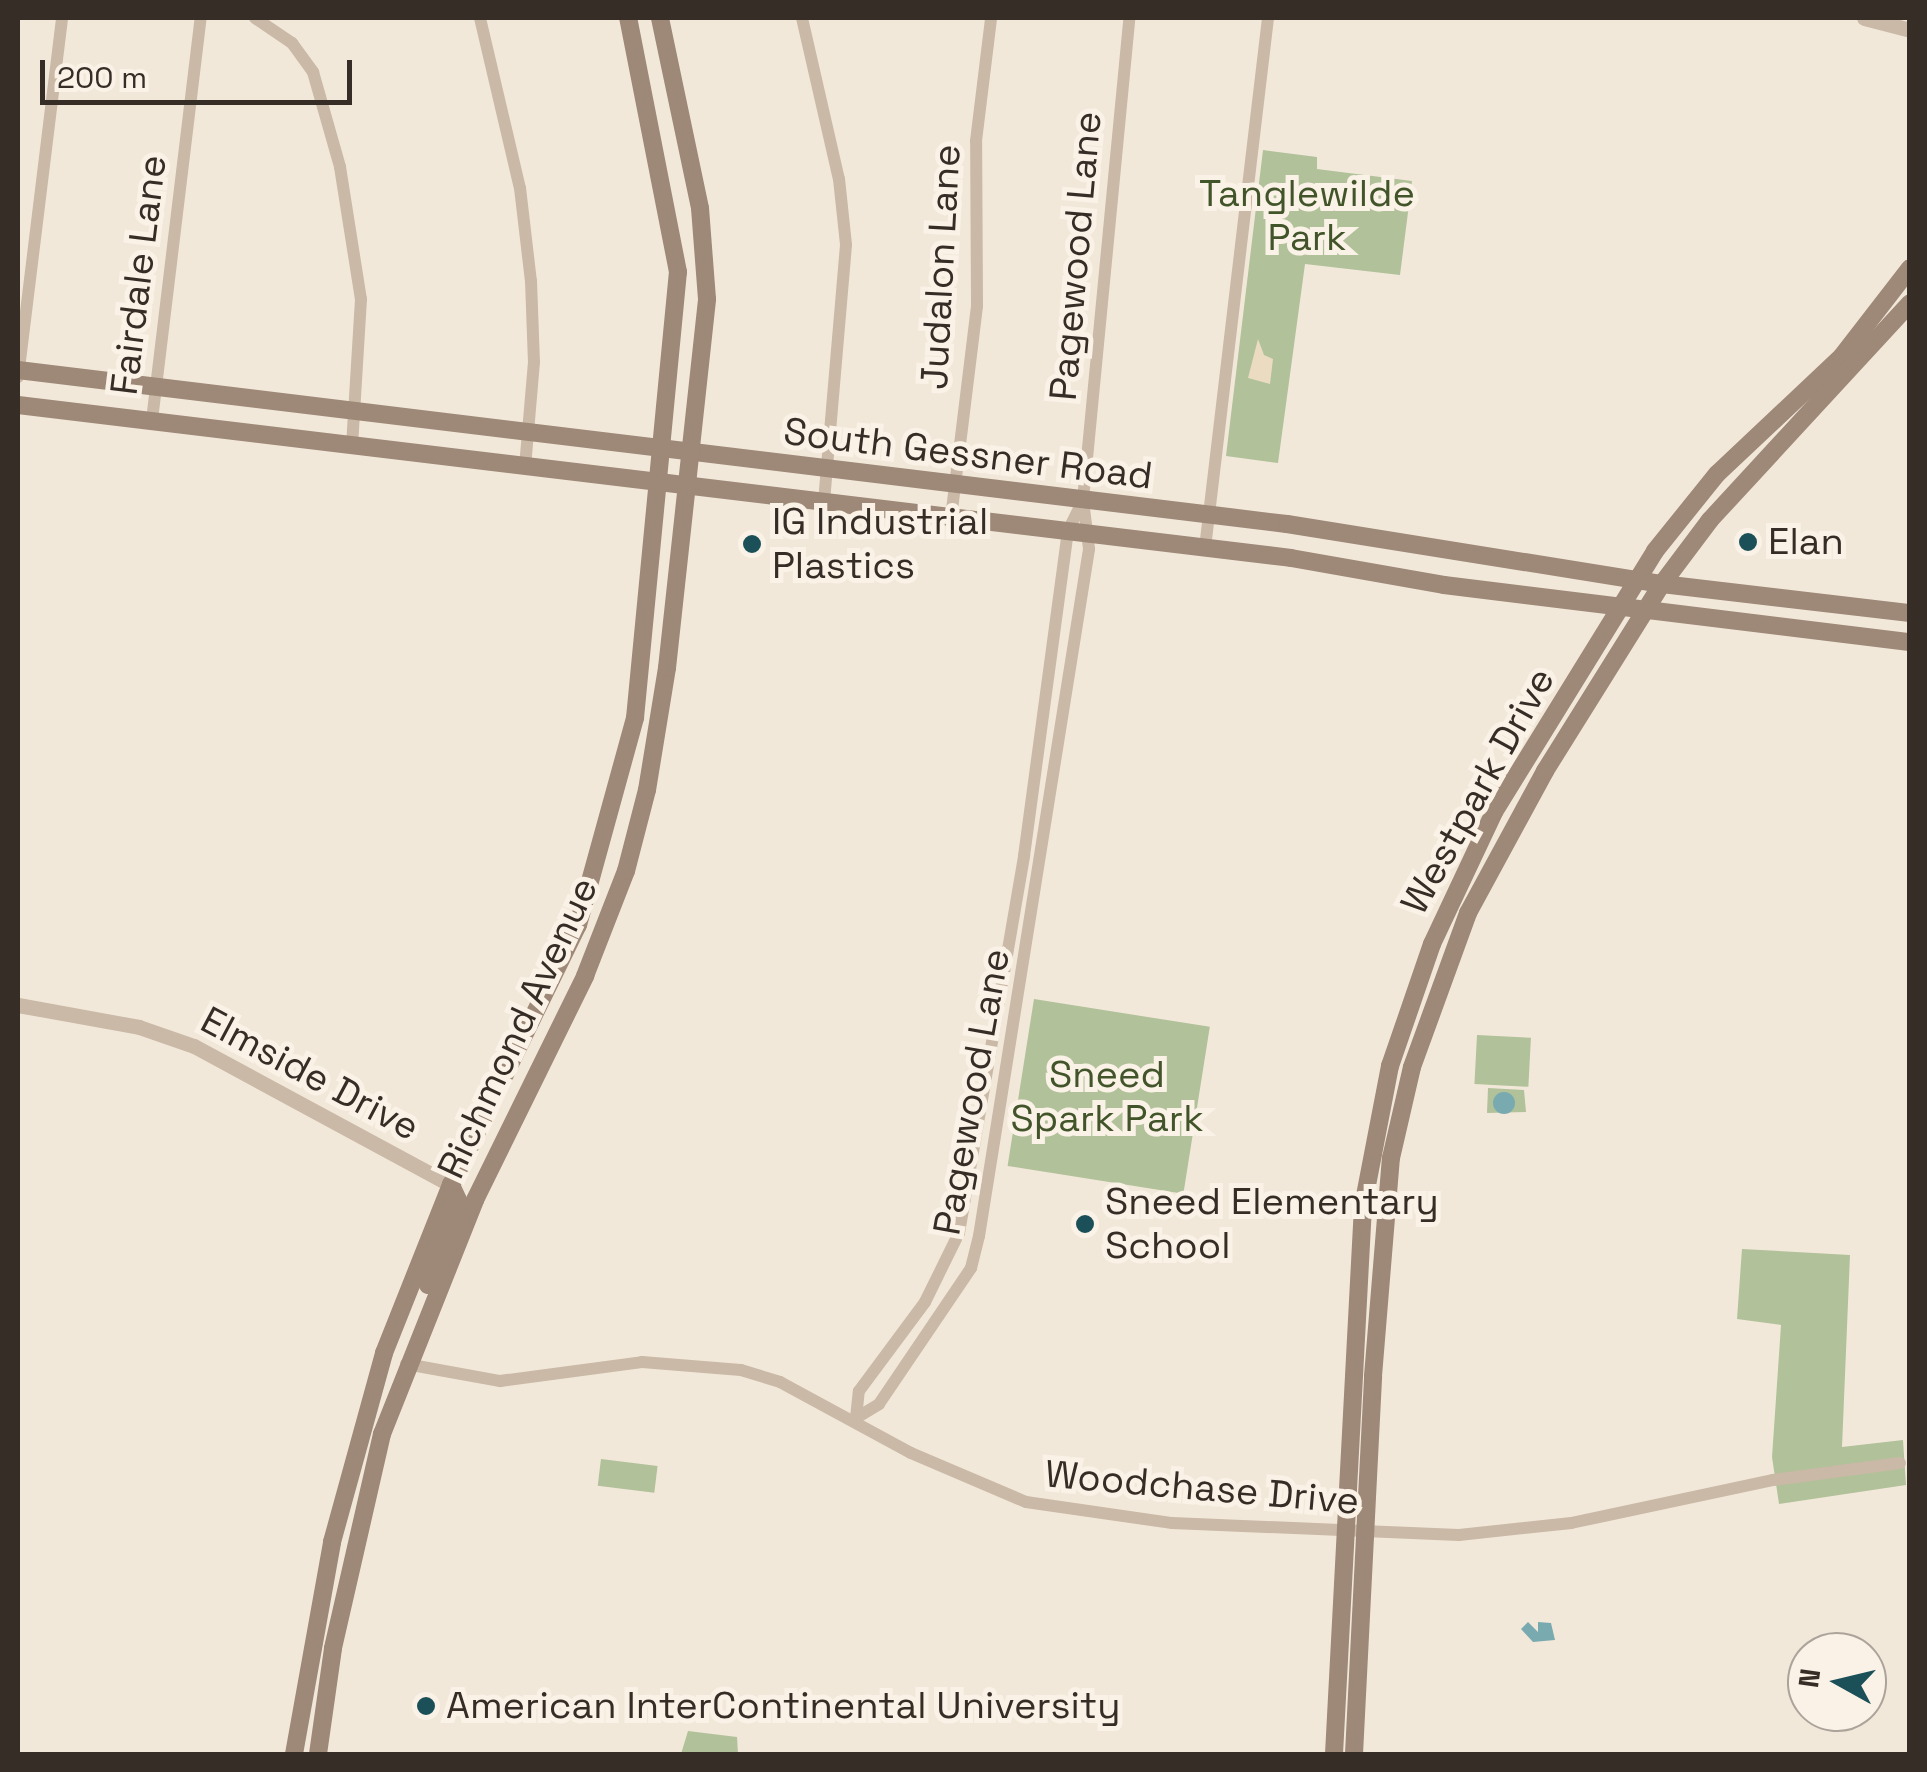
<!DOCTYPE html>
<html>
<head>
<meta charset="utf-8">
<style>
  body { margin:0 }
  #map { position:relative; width:1927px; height:1772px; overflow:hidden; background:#f2e8da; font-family:"Space Grotesk",sans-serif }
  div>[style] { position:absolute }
  .green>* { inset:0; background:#b1c19a; transform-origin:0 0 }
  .plaza>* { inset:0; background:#ebdbc0 }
  .water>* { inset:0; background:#78aab0 }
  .round { border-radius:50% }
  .minor>* { height:12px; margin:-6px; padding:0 6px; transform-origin:6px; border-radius:6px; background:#cab9a6 }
  .tertiary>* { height:15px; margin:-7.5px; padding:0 7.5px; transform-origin:7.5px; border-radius:7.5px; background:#cab9a6 }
  .secondary>* { height:18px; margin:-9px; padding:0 9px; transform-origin:9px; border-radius:9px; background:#9e8877 }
  .dots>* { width:28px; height:28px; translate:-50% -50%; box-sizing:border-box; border:5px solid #faf2e6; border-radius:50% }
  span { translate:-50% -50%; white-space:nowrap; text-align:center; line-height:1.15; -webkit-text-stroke:10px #faf2e6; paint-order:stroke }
  .park-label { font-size:38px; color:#42552a }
  .street-label { font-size:38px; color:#362d27 }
  .poi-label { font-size:38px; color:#362d27 }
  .left { translate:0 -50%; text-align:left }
  .frame { position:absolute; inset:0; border:20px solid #362d27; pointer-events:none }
  .north { position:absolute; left:1787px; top:1632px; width:100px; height:100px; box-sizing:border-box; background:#faf2e6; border:2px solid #aca39a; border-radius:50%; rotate:278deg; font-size:28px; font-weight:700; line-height:40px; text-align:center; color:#362d27 }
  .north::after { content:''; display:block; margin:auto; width:35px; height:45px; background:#1c5058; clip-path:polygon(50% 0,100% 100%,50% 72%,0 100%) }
  .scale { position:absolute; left:40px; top:60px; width:312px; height:45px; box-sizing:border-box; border:5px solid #362d27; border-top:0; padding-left:12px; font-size:30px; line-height:35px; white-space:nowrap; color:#362d27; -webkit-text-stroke:8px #faf2e6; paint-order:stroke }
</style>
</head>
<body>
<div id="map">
  <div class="green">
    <div style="clip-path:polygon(1263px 150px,1317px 157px,1317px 169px,1412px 181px,1400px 275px,1305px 264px,1278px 463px,1226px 456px)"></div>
    <div style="left:1034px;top:999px;width:178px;height:169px;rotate:9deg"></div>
    <div style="left:1477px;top:1035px;width:54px;height:49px;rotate:3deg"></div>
    <div style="clip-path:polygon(1488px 1088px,1524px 1090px,1526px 1112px,1487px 1113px)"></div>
    <div style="clip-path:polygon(1742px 1249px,1850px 1255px,1842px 1447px,1903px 1440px,1906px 1485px,1779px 1504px,1772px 1457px,1781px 1325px,1737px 1319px)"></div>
    <div style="left:601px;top:1459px;width:57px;height:27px;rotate:7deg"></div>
    <div style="clip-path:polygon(688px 1731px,737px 1737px,738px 1754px,681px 1754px)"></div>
  </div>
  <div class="plaza">
    <div style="clip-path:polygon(1258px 339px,1264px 355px,1273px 359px,1270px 384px,1248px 378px)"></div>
  </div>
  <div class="water">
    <div class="round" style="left:1493px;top:1092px;width:22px;height:22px"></div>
    <div style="clip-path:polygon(1528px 1622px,1538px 1632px,1538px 1622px,1551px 1623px,1555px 1640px,1533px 1642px,1521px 1629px)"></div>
  </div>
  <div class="minor">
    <div style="left:255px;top:18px;width:45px;rotate:34deg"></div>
    <div style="left:292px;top:43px;width:36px;rotate:54deg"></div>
    <div style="left:313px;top:72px;width:99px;rotate:74.1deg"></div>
    <div style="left:340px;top:167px;width:134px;rotate:81deg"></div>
    <div style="left:361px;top:299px;width:146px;rotate:93.5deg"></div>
    <div style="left:480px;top:18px;width:175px;rotate:76.8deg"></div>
    <div style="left:520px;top:188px;width:94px;rotate:83.3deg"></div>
    <div style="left:531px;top:281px;width:81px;rotate:87.9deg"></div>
    <div style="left:534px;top:362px;width:105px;rotate:94.9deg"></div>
    <div style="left:802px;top:18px;width:165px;rotate:77.1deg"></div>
    <div style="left:839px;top:179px;width:66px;rotate:83.9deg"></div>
    <div style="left:846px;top:245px;width:257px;rotate:94.9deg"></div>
    <div style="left:18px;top:377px;width:362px;rotate:-83deg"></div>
    <div style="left:152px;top:420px;width:405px;rotate:-83.1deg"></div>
    <div style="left:951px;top:518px;width:214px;rotate:-83deg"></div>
    <div style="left:977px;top:306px;width:165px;rotate:-90.3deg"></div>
    <div style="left:976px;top:141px;width:124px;rotate:-83deg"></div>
    <div style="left:1205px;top:548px;width:534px;rotate:-83.22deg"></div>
    <div style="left:406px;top:1364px;width:96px;rotate:10.3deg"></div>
    <div style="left:500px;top:1381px;width:143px;rotate:-7.6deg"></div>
    <div style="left:642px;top:1362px;width:99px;rotate:4.6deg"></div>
    <div style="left:741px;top:1370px;width:41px;rotate:17.1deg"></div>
    <div style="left:780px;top:1382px;width:149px;rotate:28.5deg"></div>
    <div style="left:911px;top:1453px;width:125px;rotate:23.1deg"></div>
    <div style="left:1026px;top:1502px;width:148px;rotate:8.2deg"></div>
    <div style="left:1172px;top:1523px;width:287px;rotate:2.4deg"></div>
    <div style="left:1459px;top:1535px;width:113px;rotate:-6.1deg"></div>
    <div style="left:1571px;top:1523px;width:207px;rotate:-12deg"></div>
    <div style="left:1773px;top:1480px;width:128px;rotate:-7.6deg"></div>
    <div style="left:856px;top:1418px;width:27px;rotate:-31deg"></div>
    <div style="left:879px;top:1404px;width:164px;rotate:-55.9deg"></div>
    <div style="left:971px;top:1268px;width:33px;rotate:-76deg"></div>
    <div style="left:979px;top:1236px;width:696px;rotate:-80.9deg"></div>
    <div style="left:1089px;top:549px;width:49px;rotate:-97deg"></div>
    <div style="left:1083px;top:500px;width:484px;rotate:-84.5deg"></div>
    <div style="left:856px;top:1418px;width:27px;rotate:-84deg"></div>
    <div style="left:859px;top:1391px;width:111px;rotate:-53.4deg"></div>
    <div style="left:925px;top:1302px;width:77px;rotate:-63.8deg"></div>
    <div style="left:959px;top:1233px;width:383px;rotate:-80.2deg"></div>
    <div style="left:1024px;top:856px;width:328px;rotate:-82.3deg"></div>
    <div style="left:1068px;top:531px;width:34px;rotate:-64deg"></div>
  </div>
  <div class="tertiary">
    <div style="left:1864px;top:18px;width:48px;rotate:14.6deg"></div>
    <div style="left:18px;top:1005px;width:123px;rotate:10.3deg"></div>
    <div style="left:139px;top:1027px;width:58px;rotate:19.1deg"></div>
    <div style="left:194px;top:1046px;width:292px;rotate:28.4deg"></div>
  </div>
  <div class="secondary">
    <div style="left:18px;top:370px;width:1278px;rotate:6.92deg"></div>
    <div style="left:1287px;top:524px;width:380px;rotate:9.1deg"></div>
    <div style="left:1662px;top:584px;width:250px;rotate:6.7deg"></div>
    <div style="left:18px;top:405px;width:1282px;rotate:6.85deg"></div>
    <div style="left:1291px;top:558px;width:155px;rotate:10deg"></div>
    <div style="left:1444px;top:585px;width:469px;rotate:7deg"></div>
    <div style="left:428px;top:1285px;width:90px;rotate:-70.6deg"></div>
    <div style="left:458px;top:1200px;width:17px;rotate:-115deg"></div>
    <div style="left:294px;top:1754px;width:215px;rotate:-79.8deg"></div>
    <div style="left:332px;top:1542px;width:196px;rotate:-74.6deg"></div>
    <div style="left:384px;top:1353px;width:181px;rotate:-68.3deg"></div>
    <div style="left:451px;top:1185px;width:289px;rotate:-64deg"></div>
    <div style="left:578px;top:925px;width:215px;rotate:-74.6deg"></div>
    <div style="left:635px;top:718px;width:448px;rotate:-84.5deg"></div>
    <div style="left:678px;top:272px;width:259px;rotate:-101.1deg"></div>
    <div style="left:318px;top:1754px;width:107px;rotate:-81.9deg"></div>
    <div style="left:333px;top:1648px;width:220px;rotate:-77.1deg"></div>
    <div style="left:382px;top:1434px;width:252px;rotate:-68.3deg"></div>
    <div style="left:475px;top:1200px;width:250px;rotate:-63.8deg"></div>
    <div style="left:585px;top:976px;width:113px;rotate:-68.7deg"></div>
    <div style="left:626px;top:871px;width:84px;rotate:-75.5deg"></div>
    <div style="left:647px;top:790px;width:124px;rotate:-80.7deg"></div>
    <div style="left:667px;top:668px;width:371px;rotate:-83.8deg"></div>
    <div style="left:707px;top:299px;width:91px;rotate:-94.4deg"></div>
    <div style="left:700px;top:208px;width:194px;rotate:-101.9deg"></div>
    <div style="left:1334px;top:1754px;width:549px;rotate:-86.97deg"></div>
    <div style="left:1363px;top:1206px;width:143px;rotate:-79.1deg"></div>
    <div style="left:1390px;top:1066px;width:129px;rotate:-71deg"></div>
    <div style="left:1432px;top:944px;width:146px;rotate:-64.8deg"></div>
    <div style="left:1494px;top:812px;width:307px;rotate:-58.3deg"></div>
    <div style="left:1655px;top:551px;width:99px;rotate:-51.2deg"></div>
    <div style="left:1717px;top:474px;width:172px;rotate:-43.3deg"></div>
    <div style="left:1842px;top:356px;width:111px;rotate:-52.3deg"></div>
    <div style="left:1354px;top:1754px;width:378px;rotate:-87.1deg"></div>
    <div style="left:1373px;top:1376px;width:219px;rotate:-85.3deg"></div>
    <div style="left:1391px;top:1158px;width:93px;rotate:-77deg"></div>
    <div style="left:1412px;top:1067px;width:164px;rotate:-70deg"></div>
    <div style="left:1468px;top:913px;width:162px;rotate:-61.5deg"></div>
    <div style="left:1545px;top:771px;width:221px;rotate:-58deg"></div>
    <div style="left:1662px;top:584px;width:80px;rotate:-53.1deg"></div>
    <div style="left:1710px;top:520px;width:295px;rotate:-47.3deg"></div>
  </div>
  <div class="dots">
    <div style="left:1748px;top:542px;background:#1c5058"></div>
    <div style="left:752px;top:544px;background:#1c5058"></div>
    <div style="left:1085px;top:1224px;background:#1c5058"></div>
    <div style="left:426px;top:1706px;background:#1c5058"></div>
  </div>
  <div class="park-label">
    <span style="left:1307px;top:216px">Tanglewilde<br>Park</span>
    <span style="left:1107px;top:1097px">Sneed<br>Spark Park</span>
  </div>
  <div class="street-label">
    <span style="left:1076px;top:256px;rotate:-85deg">Pagewood Lane</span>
    <span style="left:941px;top:267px;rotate:-87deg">Judalon Lane</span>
    <span style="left:139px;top:275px;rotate:-83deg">Fairdale Lane</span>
    <span style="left:968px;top:454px;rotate:7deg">South Gessner Road</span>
    <span style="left:1478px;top:791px;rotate:-61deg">Westpark Drive</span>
    <span style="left:518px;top:1028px;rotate:-65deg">Richmond Avenue</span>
    <span style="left:310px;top:1074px;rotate:28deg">Elmside Drive</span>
    <span style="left:972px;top:1092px;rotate:-80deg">Pagewood Lane</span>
    <span style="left:1202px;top:1488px;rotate:5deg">Woodchase Drive</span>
  </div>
  <div class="poi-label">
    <span class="left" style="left:772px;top:544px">IG Industrial<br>Plastics</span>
    <span class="left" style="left:1768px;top:542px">Elan</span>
    <span class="left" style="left:1105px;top:1224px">Sneed Elementary<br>School</span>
    <span class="left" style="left:446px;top:1706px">American InterContinental University</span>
  </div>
  <div class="frame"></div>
  <div class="north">N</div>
  <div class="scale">200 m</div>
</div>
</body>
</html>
